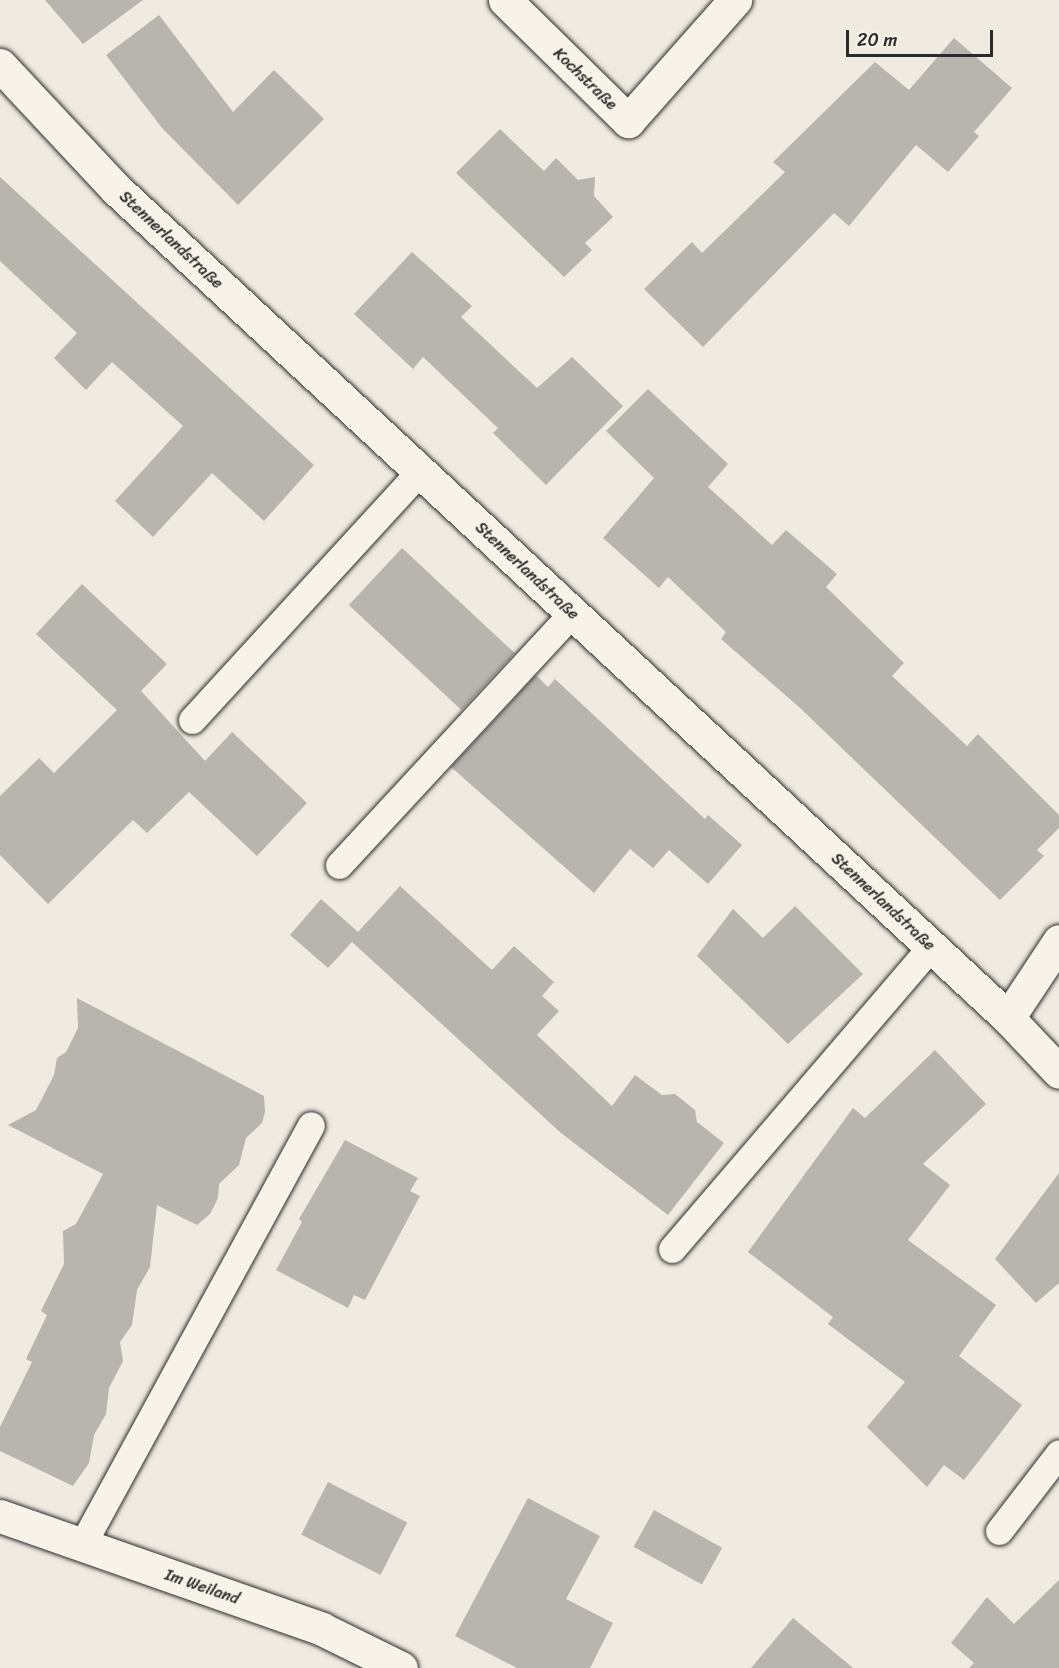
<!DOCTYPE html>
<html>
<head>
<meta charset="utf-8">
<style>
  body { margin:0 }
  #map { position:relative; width:1059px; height:1668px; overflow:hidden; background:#efebe0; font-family:Sriracha,sans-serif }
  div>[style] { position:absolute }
  .building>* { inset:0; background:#b8b5ae; transform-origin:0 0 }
  .roads { filter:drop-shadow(0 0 2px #2b2b2b) drop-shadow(0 0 2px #2b2b2b) }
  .lane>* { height:27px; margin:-13.5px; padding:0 13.5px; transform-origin:13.5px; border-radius:13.5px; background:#f7f3e8 }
  .street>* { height:33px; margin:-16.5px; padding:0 16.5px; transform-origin:16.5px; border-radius:16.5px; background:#f7f3e8 }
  span { translate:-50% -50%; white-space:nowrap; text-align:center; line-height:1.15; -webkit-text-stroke:4.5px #f7f3e8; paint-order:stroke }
  .street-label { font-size:16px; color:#2b2b2b }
  .scale { position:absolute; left:846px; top:30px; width:147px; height:27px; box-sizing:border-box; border:3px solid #2b2b2b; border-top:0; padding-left:8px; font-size:18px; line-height:21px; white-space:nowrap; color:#2b2b2b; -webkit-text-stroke:4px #f7f3e8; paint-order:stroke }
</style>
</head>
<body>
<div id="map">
  <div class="building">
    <div style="clip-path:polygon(45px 0,143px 0,83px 44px)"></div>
    <div style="clip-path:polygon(159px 15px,233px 112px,274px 70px,324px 119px,238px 205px,162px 128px,106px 55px)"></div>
    <div style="clip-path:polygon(954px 38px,1012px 88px,974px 132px,979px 136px,948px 172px,916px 145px,849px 226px,834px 213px,703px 347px,644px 289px,692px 242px,702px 253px,785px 172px,773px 162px,875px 62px,909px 90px)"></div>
    <div style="clip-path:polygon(500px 129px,544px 171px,556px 158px,578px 180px,595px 177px,594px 196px,613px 217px,585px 243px,592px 250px,564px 277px,456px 173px)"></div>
    <div style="clip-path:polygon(0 177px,314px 465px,264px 521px,212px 473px,153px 537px,115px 501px,183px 426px,112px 362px,86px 390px,54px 358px,77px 333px,0 261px)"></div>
    <div style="clip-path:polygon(412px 252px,472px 306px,461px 317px,537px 388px,572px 357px,623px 406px,546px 485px,493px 433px,498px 428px,423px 357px,413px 369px,354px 314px)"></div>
    <div style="clip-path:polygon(648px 389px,728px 464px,708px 487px,772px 545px,786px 530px,837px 574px,826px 587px,904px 663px,892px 676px,967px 746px,978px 734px,1059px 815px,1059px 828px,1037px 850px,1044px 856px,1000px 900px,799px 707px,721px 639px,726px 632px,668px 577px,659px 588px,603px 538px,654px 478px,606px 431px)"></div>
    <div style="left:402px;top:548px;width:154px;height:78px;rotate:43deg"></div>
    <div style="clip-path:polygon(82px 584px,167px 664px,141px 691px,205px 761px,232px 732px,307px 803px,257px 856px,189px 792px,147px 833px,133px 820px,48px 904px,0 855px,0 796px,39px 758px,54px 773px,117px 710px,36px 634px)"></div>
    <div style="clip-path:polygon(536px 675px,548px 687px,555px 679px,705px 819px,708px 815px,742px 845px,708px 884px,669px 850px,653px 868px,630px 849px,594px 893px,451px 767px)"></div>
    <div style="clip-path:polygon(400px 886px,492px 970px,514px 946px,554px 982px,542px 996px,559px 1011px,537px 1035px,612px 1106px,635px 1075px,662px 1095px,675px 1094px,695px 1110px,697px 1122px,724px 1143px,668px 1215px,561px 1133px,352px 942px,328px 968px,290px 935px,321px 899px,358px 932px)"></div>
    <div style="clip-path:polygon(795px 906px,863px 974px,788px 1044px,697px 956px,733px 909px,763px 938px)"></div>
    <div style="clip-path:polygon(77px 998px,264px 1096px,265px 1112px,262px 1123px,246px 1138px,239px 1165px,219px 1184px,218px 1198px,210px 1214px,197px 1225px,157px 1205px,150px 1267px,137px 1290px,132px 1325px,120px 1342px,123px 1361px,109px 1388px,106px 1414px,94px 1435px,89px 1463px,73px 1486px,0 1451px,0 1427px,32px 1362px,26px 1359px,47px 1315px,41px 1311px,64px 1264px,63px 1231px,76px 1224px,103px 1174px,8px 1125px,36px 1110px,54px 1075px,57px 1058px,66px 1052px,78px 1028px)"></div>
    <div style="clip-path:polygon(935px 1050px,986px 1104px,923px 1164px,950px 1185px,908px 1240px,996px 1305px,959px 1356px,1022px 1405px,964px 1480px,944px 1465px,927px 1487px,867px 1427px,905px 1382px,828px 1324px,833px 1317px,748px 1252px,853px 1108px,865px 1118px)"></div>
    <div style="clip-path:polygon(345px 1140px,418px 1178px,410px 1191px,420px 1196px,365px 1300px,354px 1295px,348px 1308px,276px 1270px,302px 1222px,299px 1219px)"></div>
    <div style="clip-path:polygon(1059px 1173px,1059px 1283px,1036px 1303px,995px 1259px)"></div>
    <div style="left:328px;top:1482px;width:89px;height:59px;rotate:27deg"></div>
    <div style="clip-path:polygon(528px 1498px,600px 1536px,566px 1599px,613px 1623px,590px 1668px,517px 1668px,455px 1636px)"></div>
    <div style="left:654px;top:1510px;width:78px;height:42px;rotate:29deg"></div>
    <div style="clip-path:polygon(1059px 1580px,1059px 1668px,969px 1668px,974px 1663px,951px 1643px,987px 1597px,1014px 1624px)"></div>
    <div style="clip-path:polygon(793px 1618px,853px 1668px,751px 1668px)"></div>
  </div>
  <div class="roads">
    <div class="lane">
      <div style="left:192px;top:720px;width:336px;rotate:-47.5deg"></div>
      <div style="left:339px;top:865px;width:343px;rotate:-47.2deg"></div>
      <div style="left:672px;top:1249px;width:398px;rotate:-49.4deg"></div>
      <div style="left:999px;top:1531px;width:98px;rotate:-52.4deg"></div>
      <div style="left:82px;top:1545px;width:478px;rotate:-61.4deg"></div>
    </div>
    <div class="street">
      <div style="left:505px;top:0;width:173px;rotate:44.5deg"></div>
      <div style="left:628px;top:121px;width:162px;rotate:-48.5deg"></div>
      <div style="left:0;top:65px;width:170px;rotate:46.9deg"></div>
      <div style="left:116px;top:189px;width:1218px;rotate:42.9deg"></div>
      <div style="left:1008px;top:1018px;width:74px;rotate:46.6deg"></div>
      <div style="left:1008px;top:1018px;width:92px;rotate:-56.5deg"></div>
      <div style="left:0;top:1516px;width:341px;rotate:19.3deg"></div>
      <div style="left:322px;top:1629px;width:88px;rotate:26.3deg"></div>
    </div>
  </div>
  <div class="street-label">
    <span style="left:585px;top:79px;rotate:44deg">Kochstraße</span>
    <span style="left:171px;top:240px;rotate:43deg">Stennerlandstraße</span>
    <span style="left:527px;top:571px;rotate:43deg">Stennerlandstraße</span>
    <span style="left:883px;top:902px;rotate:43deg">Stennerlandstraße</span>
    <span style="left:202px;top:1587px;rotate:19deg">Im Weiland</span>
  </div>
  <div class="scale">20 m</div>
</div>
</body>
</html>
